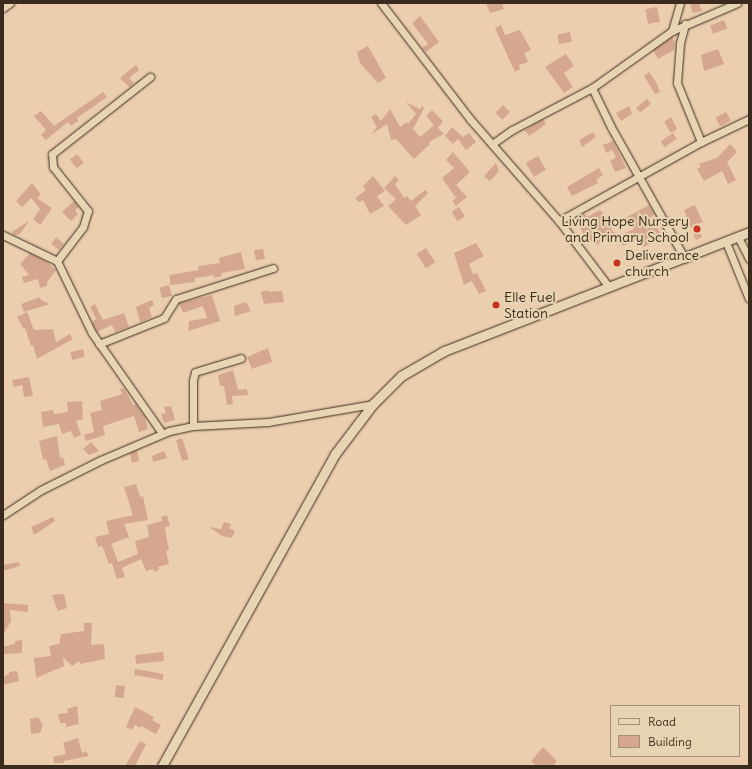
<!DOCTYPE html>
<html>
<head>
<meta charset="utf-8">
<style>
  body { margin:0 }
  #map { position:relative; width:752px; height:769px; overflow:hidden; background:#ebceae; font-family:Delius,sans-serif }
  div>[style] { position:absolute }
  .building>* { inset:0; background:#d6a78f; transform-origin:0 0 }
  .roads { filter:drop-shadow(0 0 1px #3b2a1e) drop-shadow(0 0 1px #3b2a1e) }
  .minor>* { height:7px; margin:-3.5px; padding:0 3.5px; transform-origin:3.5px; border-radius:3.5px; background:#e7d4b2 }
  .tertiary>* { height:9px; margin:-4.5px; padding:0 4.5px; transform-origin:4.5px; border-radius:4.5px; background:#e7d4b2 }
  .dots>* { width:11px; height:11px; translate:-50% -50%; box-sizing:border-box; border:2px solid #e7d4b2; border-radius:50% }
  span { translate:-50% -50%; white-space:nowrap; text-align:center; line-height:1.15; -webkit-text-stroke:4px #e7d4b2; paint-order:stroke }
  .poi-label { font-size:14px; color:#3b2a1e }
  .right { translate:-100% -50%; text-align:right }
  .left { translate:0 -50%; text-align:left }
  .frame { position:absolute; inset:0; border:4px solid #3b2a1e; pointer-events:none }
  .legend { position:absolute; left:610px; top:705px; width:130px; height:52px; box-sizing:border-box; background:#e7d4b2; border:1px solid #a29077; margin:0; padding:5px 7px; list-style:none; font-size:12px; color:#3b2a1e }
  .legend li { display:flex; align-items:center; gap:8px; height:20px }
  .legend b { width:20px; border:1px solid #a29077 }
</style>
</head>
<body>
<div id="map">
  <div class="building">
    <div style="clip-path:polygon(486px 3px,502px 3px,504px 9px,490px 13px)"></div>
    <div style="clip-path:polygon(699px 3px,702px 11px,693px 13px,690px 4px)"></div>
    <div style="left:657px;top:7px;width:15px;height:12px;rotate:79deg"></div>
    <div style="clip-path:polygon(420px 16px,439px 42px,426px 52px,422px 48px,428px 44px,412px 23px)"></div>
    <div style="left:724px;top:20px;width:9px;height:15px;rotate:69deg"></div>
    <div style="clip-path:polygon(501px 25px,505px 35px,520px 30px,531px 50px,524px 53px,528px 62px,519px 65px,520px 69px,515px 72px,495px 28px)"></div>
    <div style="left:570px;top:32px;width:10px;height:13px;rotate:79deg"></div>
    <div style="clip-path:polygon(672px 37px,675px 41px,674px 50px,658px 59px,653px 50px)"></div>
    <div style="clip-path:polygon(368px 46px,386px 78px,378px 83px,360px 63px,357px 52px)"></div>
    <div style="clip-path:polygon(718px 49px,724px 64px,704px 71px,701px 55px)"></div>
    <div style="clip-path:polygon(566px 54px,574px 66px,564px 73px,573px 87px,564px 93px,545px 67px)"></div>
    <div style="clip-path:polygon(136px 65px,139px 70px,129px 78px,134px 83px,129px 87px,120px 78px)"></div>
    <div style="clip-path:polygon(649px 72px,656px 82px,660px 92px,655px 94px,644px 76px)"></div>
    <div style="clip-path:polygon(103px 92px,107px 97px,77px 118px,78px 121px,71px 126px,68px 122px,46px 140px,41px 135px,46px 130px,34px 116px,41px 111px,54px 126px)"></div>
    <div style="left:647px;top:99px;width:6px;height:14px;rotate:51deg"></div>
    <div style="clip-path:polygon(406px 102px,420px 109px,422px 106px,424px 108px,413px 129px,420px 137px,434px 125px,426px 116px,432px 110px,443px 121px,438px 128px,444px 134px,429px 142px,430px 144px,414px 159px,396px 139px,391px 140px,387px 124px,372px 134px,377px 127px,371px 117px,376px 114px,381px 121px,390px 109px,400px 127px,407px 122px,408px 124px,416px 114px)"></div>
    <div style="left:503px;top:105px;width:10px;height:11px;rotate:45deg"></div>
    <div style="clip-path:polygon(629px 106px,632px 114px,621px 121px,616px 113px)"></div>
    <div style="left:726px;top:112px;width:10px;height:12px;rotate:61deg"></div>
    <div style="clip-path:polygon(671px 117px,677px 129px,671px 133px,664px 122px)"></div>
    <div style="clip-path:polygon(543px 119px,546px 124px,529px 136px,525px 130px)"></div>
    <div style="clip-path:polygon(452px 127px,463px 137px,469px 133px,476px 142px,466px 150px,458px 139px,453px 144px,445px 136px)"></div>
    <div style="clip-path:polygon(593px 132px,596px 137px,582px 147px,579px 140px)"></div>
    <div style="left:673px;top:133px;width:7px;height:15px;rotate:56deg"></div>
    <div style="clip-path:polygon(613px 141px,626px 168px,615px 172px,610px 161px,616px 157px,612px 150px,606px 153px,603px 145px)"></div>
    <div style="clip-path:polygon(730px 144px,737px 152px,727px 162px,736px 180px,728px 184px,722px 171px,704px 181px,697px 169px,701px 167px,699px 164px,717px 158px)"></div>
    <div style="clip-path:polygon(453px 152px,470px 172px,456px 185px,467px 197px,456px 206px,452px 201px,456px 198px,442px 178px,454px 168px,446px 160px)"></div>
    <div style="left:77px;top:154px;width:11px;height:9px;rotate:52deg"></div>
    <div style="left:538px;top:156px;width:16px;height:14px;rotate:60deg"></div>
    <div style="clip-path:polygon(496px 163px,499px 171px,490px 181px,484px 176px)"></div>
    <div style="clip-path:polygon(599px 168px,603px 175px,596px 180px,598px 183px,572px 196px,567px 187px)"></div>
    <div style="clip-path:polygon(373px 176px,385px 191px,377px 196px,384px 206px,370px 214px,363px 200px,359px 202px,355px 198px,366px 190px,363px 186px)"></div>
    <div style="clip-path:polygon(395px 176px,399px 180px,395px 184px,404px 198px,407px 196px,411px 201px,425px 190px,428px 193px,415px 206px,421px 215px,406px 225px,388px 206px,396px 199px,384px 188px)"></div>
    <div style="clip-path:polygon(32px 183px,41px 194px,37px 198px,52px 208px,40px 225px,33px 219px,40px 209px,31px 198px,22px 207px,16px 201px)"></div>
    <div style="clip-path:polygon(74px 201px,79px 207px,75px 210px,78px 214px,71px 221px,62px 212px)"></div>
    <div style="clip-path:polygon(649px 205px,654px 215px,651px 216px,663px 238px,643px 247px,639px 238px,623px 246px,618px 236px,634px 229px,627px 217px)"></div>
    <div style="clip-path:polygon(695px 205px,703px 222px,697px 224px,702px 237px,696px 240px,684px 210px)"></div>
    <div style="left:459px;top:207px;width:11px;height:9px;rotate:56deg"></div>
    <div style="clip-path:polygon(600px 210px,613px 224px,611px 230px,617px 234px,596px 245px,593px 240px,588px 243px,575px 218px,584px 213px,587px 217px)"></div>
    <div style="clip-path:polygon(29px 221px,20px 234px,14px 235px,12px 232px)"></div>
    <div style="clip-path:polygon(56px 237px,64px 244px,59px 250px,51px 244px)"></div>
    <div style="clip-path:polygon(476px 243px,484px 256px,469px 264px,473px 274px,477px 273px,486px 291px,479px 294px,472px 281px,464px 285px,454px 253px)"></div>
    <div style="left:426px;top:248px;width:17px;height:11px;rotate:57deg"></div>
    <div style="clip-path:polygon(263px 249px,265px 259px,256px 260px,254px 250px)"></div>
    <div style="clip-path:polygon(241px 252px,245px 269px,221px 273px,222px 276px,214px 278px,214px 275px,195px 278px,195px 282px,170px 285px,170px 275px,199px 270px,198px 266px,220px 263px,219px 258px)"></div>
    <div style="clip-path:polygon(30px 253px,47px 262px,56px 270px,47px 282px,47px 286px,40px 288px,38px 279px,24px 283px,22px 277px,29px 275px,20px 264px)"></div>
    <div style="left:169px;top:285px;width:11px;height:10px;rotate:75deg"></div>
    <div style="clip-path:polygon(268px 290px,269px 292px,282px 291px,284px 302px,264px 304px,261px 292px)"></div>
    <div style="clip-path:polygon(212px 295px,220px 321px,188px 331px,189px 321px,207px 318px,203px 306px,183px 313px,179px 303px)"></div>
    <div style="clip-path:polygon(40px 297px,41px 300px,50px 304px,24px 312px,21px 304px)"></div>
    <div style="clip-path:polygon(152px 300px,154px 305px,149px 308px,152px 317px,140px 322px,136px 307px)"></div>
    <div style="clip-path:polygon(246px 302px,251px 311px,235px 316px,234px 306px)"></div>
    <div style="clip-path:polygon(95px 304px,103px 320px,124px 313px,129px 327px,115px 332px,112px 325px,97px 332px,92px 322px,96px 319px,90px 307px)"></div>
    <div style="clip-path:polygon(27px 312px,34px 330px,53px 329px,56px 342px,70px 334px,73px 339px,37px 359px,33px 345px,31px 346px,25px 328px,23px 328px,17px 317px)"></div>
    <div style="clip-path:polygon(268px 348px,272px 362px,252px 369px,247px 357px)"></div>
    <div style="left:83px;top:349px;width:8px;height:13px;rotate:76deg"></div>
    <div style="clip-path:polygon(233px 370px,238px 390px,247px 389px,248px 395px,232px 396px,233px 404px,227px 405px,224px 386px,220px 386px,218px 375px)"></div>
    <div style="clip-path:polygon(29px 377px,33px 396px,24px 397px,22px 385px,14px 387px,12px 380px)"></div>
    <div style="clip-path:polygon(124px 388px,133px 405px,136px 404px,145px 417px,148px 429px,139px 432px,134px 416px,103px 426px,105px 435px,86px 441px,84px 435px,94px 432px,90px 413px,102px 410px,100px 401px,122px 394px,120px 389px)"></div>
    <div style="clip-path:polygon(82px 401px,83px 419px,76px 421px,81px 435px,74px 438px,71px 431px,62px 434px,59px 424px,43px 427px,41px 412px,53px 410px,54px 414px,68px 412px,67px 402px)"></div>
    <div style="clip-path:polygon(171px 406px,175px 420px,164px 423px,161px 414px,166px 413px,164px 407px)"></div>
    <div style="clip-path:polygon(57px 436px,60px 458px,63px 457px,65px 465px,50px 471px,46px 459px,43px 460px,39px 441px)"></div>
    <div style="clip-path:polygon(182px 438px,189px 459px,182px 461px,176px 440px)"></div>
    <div style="clip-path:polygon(91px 442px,99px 451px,89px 455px,83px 449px)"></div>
    <div style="clip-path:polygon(137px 450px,139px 461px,132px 463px,130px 453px)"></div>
    <div style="clip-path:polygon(164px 451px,167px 458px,153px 462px,152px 456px)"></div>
    <div style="clip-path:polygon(136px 484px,140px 497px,143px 496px,148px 520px,124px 524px,129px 537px,111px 544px,118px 562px,138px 554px,135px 541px,149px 537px,147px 525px,162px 521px,161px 517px,167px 515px,170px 526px,165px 527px,166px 535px,169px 550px,166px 551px,169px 564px,158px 567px,159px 570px,154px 572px,153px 569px,146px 571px,141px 559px,122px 568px,125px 577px,117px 579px,112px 563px,109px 564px,102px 546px,98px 547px,95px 537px,109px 534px,106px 521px,133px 515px,124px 487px)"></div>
    <div style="clip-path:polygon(53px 517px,55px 521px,34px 535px,31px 527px)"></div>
    <div style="clip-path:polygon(224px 522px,231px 524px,229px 528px,235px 531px,232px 538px,222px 536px,209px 527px,221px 529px)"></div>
    <div style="clip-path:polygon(19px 562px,20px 566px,3px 571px,3px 565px)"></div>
    <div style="clip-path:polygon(64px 594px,67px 608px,58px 611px,52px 595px)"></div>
    <div style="clip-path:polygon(3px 603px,28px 605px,28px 612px,10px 610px,11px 621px,3px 635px)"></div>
    <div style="clip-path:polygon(84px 623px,92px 623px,91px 645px,104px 644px,105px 659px,80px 664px,79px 661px,72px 666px,63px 657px,64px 666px,36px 678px,34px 658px,51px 656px,49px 646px,59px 644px,61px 634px,84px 631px)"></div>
    <div style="clip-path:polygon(22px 640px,22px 653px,4px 654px,3px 647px,15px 644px,15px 641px)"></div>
    <div style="left:163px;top:652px;width:9px;height:28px;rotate:84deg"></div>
    <div style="left:135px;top:669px;width:29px;height:6px;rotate:10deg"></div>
    <div style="clip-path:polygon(17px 671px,19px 681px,3px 685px,3px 677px,9px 674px,9px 672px)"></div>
    <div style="left:116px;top:685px;width:9px;height:12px;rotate:6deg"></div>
    <div style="clip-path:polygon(77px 706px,79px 724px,66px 727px,66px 723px,60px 723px,58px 714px,68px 713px,67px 709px)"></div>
    <div style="clip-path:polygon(135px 707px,154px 717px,152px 720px,161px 725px,156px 734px,141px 726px,140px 728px,135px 725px,132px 730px,126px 727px)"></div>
    <div style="clip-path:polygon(38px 717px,43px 725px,40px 733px,31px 734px,30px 719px)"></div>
    <div style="clip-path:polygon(78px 738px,82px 753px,86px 751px,89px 756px,64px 761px,63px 763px,54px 763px,53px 757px,66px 754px,63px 743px)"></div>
    <div style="clip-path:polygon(140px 741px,146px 744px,135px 766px,125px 766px)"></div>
    <div style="clip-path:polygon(543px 747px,557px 761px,553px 766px,536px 766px,531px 761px)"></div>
  </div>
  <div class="roads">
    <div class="minor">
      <div style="left:381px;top:3px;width:146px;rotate:52.5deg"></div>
      <div style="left:470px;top:119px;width:135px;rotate:48.9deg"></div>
      <div style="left:559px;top:221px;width:83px;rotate:52.9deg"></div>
      <div style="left:3px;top:8px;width:9px;rotate:-36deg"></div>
      <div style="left:672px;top:31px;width:29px;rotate:-74deg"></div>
      <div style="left:592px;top:88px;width:43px;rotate:64deg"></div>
      <div style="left:611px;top:127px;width:151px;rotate:60.7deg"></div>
      <div style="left:701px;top:142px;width:53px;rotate:-25.6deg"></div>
      <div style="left:492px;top:144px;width:24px;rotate:-35deg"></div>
      <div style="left:512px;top:130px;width:90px;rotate:-27.7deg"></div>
      <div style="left:592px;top:88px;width:98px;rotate:-35.5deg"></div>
      <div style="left:672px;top:31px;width:71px;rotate:-23.3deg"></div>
      <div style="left:559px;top:221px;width:162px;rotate:-29.1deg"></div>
      <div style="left:701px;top:142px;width:64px;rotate:-112.1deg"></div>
      <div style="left:677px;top:83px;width:40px;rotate:-85.7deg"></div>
      <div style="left:680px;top:43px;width:20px;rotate:-75deg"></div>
      <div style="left:3px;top:235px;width:60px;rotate:25.7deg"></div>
      <div style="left:57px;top:261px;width:80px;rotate:64.1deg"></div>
      <div style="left:92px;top:333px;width:122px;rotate:55deg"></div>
      <div style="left:738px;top:237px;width:25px;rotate:63deg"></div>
      <div style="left:726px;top:242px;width:61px;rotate:68deg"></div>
      <div style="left:57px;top:261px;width:43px;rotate:-52.6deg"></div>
      <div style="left:83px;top:227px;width:17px;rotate:-73deg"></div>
      <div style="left:88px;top:211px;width:56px;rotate:-128.5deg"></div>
      <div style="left:53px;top:167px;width:13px;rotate:-94deg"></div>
      <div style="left:52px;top:154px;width:125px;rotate:-38.2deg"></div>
      <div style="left:99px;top:344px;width:70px;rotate:-21.8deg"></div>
      <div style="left:164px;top:318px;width:22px;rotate:-58deg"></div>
      <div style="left:176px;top:299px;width:102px;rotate:-17.7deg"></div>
      <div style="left:193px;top:426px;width:46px;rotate:-90deg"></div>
      <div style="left:193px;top:380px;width:8px;rotate:-76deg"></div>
      <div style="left:195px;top:372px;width:48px;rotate:-16.9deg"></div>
      <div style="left:3px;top:515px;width:45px;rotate:-33.3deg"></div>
      <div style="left:41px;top:490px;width:67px;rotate:-26.6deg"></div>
      <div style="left:101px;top:460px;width:74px;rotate:-23.1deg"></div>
      <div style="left:169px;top:431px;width:25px;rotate:-12deg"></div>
      <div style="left:193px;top:426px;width:75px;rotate:-3.1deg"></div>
      <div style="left:268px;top:422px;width:107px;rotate:-9.7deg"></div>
    </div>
    <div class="tertiary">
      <div style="left:162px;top:766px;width:357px;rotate:-61deg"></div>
      <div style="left:335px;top:454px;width:63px;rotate:-52.8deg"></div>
      <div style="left:373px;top:404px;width:40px;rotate:-45deg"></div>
      <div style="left:401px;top:376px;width:50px;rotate:-30.2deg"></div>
      <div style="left:444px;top:351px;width:327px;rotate:-21.3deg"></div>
    </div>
  </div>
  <div class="dots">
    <div style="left:697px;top:229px;background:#c8321e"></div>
    <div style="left:617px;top:263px;background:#c8321e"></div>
    <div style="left:496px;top:305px;background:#c8321e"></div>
  </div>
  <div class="poi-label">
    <span class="right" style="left:689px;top:229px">Living Hope Nursery<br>and Primary School</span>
    <span class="left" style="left:625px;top:263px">Deliverance<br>church</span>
    <span class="left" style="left:504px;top:305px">Elle Fuel<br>Station</span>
  </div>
  <div class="frame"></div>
  <ul class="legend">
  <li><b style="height:5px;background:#e7d4b2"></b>Road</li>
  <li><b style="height:11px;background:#d6a78f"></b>Building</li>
  </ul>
</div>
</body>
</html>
